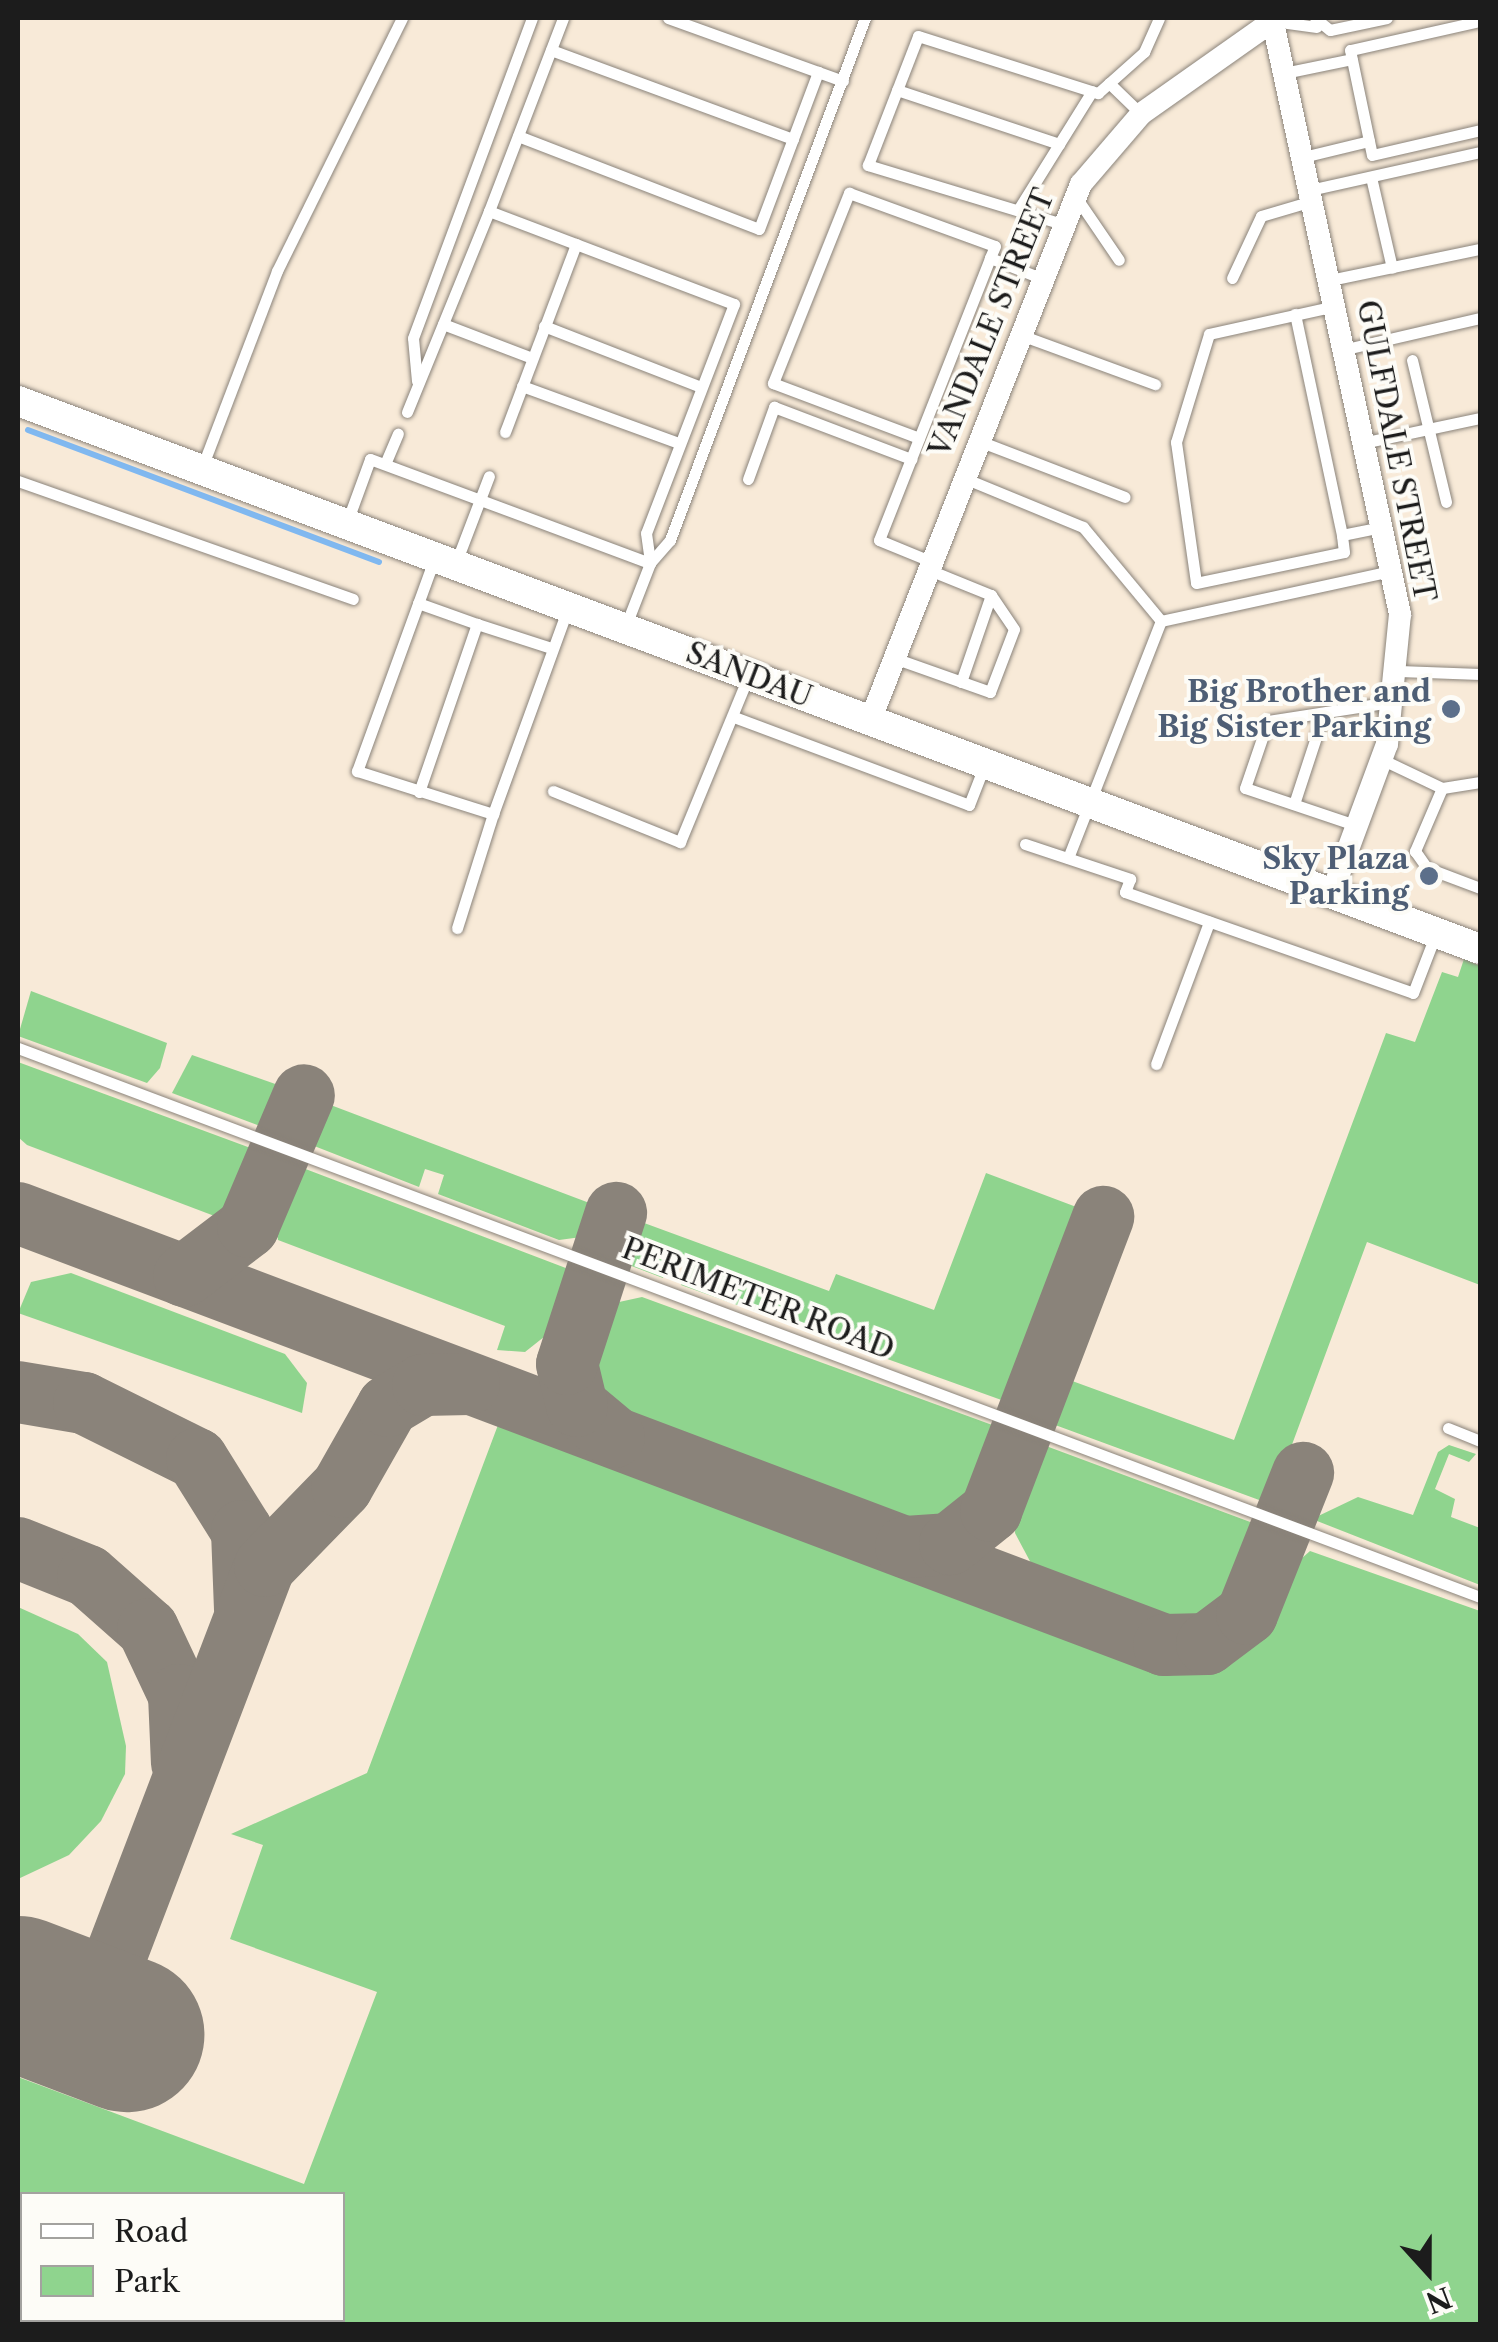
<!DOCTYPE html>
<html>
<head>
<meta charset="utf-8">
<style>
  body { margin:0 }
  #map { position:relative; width:1498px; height:2342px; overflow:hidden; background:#f8ead8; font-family:"Libre Caslon Text",serif }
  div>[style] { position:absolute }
  .green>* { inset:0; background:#8fd48e }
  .stream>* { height:6px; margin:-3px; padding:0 3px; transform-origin:3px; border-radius:3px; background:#80b8f0 }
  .taxiway>* { height:62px; margin:-31px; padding:0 31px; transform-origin:31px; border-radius:31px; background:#8a837a }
  .runway>* { height:155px; margin:-77.5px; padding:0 77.5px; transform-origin:77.5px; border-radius:77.5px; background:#8a837a }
  .roads { filter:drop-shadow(0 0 2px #8a837a) drop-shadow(0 0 2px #8a837a) }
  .service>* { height:11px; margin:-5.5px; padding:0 5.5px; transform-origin:5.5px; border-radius:5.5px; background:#fff }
  .minor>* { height:22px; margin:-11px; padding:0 11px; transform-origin:11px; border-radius:11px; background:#fff }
  .tertiary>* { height:30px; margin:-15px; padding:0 15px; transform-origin:15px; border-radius:15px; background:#fff }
  .dots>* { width:28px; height:28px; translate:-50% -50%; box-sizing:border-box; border:5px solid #fdfcf7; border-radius:50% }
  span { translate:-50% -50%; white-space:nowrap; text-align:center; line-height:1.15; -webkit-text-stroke:8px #fdfcf7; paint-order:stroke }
  .street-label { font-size:30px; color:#1c1c1c }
  .service-label { font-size:30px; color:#4e5e75; font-weight:700 }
  .right { translate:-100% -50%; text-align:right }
  .frame { position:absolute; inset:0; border:20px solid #1c1c1c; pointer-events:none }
  .legend { position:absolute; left:20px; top:2192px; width:325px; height:130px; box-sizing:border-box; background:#fdfcf7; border:2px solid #a3a29f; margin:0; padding:12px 18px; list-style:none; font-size:30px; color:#1c1c1c }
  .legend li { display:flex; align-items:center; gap:20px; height:50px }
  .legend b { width:50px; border:2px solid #a3a29f }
  .north { position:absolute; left:1378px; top:2222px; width:100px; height:100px; -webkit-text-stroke:8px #fdfcf7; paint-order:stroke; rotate:159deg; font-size:28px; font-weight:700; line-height:40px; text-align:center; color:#1c1c1c }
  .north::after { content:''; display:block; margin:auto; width:35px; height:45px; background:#1c1c1c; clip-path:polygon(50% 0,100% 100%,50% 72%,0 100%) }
</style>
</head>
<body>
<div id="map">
  <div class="green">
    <div style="clip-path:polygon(1464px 959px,1480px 966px,1480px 1285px,1367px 1242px,1270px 1504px,1047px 1422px,1064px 1378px,1234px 1440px,1386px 1033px,1415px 1042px,1442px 972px,1458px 977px)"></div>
    <div style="clip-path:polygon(31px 991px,167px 1043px,160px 1068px,147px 1083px,18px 1036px)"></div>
    <div style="clip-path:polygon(192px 1055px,281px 1086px,271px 1130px,172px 1093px)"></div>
    <div style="clip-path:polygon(18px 1062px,264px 1153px,240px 1210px,225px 1220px,27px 1145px,18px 1137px)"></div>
    <div style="clip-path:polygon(328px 1104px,600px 1207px,589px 1236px,559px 1240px,438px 1194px,444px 1175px,425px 1169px,419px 1187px,304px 1142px)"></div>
    <div style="clip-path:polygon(295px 1165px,571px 1270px,554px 1329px,525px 1352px,497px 1350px,505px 1326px,278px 1240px,275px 1218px)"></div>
    <div style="clip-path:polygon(986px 1173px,1087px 1211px,1018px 1394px,1007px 1402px,681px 1285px,689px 1266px,671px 1258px,663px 1278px,621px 1262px,636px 1220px,829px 1291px,836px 1274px,934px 1310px)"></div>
    <div style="clip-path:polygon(71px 1273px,285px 1354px,307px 1383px,302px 1413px,18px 1313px,31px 1282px)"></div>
    <div style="clip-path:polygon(642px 1297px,995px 1426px,1002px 1437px,975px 1502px,953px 1521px,913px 1526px,627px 1419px,597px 1393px,590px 1355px,610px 1304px)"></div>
    <div style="clip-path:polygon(evenodd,501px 1417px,1154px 1664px,1210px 1665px,1240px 1652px,1265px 1630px,1292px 1567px,1310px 1551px,1480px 1611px,1480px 2324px,18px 2324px,18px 2077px,304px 2184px,377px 1992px,230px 1939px,263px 1845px,231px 1834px,367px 1773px,501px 1417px,22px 2194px,342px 2194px,342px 2320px,22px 2320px,22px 2194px)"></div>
    <div style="clip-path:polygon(1038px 1443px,1261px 1526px,1227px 1608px,1178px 1626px,1032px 1565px,1015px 1533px,1016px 1503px)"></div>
    <div style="clip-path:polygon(1449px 1445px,1476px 1454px,1469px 1462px,1449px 1454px,1435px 1489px,1455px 1499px,1451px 1517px,1480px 1528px,1480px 1585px,1312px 1519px,1358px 1497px,1413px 1515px,1438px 1452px)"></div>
    <div style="clip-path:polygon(18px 1607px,78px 1634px,107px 1662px,126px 1746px,125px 1774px,101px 1821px,69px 1855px,18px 1879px)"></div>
  </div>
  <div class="stream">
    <div style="left:28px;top:430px;width:375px;rotate:20.6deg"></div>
  </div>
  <div class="taxiway">
    <div style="left:18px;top:1213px;width:1225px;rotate:20.65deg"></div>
    <div style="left:1164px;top:1645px;width:43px;rotate:-1.3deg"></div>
    <div style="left:1207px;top:1644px;width:50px;rotate:-36.9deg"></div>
    <div style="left:1247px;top:1614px;width:152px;rotate:-68.3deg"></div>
    <div style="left:184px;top:1276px;width:81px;rotate:-37.4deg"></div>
    <div style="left:248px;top:1227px;width:143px;rotate:-67deg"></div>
    <div style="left:18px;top:1392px;width:67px;rotate:9.5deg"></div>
    <div style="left:84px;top:1403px;width:126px;rotate:26.4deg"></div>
    <div style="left:197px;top:1459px;width:85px;rotate:58deg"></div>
    <div style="left:242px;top:1531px;width:78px;rotate:87.8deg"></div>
    <div style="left:614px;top:1437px;width:48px;rotate:-140deg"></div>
    <div style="left:577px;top:1406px;width:43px;rotate:-103.4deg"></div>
    <div style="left:567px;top:1364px;width:159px;rotate:-72deg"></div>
    <div style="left:906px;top:1547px;width:44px;rotate:-3.9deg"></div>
    <div style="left:950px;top:1544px;width:53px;rotate:-38.8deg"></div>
    <div style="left:991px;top:1511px;width:315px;rotate:-69.1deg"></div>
    <div style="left:18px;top:1548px;width:75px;rotate:21.8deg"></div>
    <div style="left:88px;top:1576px;width:80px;rotate:41.5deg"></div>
    <div style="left:148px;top:1629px;width:73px;rotate:64.8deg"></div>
    <div style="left:179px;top:1695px;width:68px;rotate:87.5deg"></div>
    <div style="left:91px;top:2021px;width:487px;rotate:-69.1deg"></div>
    <div style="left:265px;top:1566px;width:110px;rotate:-45.7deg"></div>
    <div style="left:342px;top:1487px;width:93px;rotate:-60.4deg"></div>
    <div style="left:388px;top:1406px;width:41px;rotate:-31deg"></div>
    <div style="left:423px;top:1385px;width:46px;rotate:-1.2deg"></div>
  </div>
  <div class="runway">
    <div style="left:18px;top:1993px;width:116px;rotate:20.8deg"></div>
  </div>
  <div class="roads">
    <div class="service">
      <div style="left:668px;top:18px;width:186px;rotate:19.8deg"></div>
      <div style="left:1315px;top:18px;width:19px;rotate:39deg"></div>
      <div style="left:1330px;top:30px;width:58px;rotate:-11.9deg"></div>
      <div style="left:1273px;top:21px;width:44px;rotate:7.8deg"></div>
      <div style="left:1480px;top:21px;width:133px;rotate:167.4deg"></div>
      <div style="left:1350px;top:50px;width:107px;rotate:78.2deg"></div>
      <div style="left:1372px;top:155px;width:111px;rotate:-13deg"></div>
      <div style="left:551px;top:50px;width:258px;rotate:20.2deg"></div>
      <div style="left:1284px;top:73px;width:69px;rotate:-11.6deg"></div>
      <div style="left:1109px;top:83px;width:45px;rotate:44.1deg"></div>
      <div style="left:897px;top:90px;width:171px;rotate:18.4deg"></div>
      <div style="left:518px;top:136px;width:258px;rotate:21.1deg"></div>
      <div style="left:759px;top:229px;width:168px;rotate:-69.4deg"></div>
      <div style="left:1303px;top:157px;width:68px;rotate:-13.6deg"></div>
      <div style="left:1371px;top:177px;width:93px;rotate:77deg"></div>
      <div style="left:1310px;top:190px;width:174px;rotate:-12.6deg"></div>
      <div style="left:1076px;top:197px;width:76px;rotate:55.7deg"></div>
      <div style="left:1018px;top:210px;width:140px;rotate:-58.1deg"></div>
      <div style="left:489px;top:211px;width:207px;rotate:-69deg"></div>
      <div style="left:1062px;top:224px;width:203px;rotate:-163.1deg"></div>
      <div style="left:868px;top:165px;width:138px;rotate:-68.8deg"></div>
      <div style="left:918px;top:36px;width:189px;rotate:17.6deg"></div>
      <div style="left:1098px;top:93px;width:62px;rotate:-41.7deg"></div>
      <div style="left:1144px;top:52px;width:37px;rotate:-66deg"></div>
      <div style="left:1232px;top:278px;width:68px;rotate:-64.9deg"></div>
      <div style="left:1261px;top:216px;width:53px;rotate:-16.4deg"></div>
      <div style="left:1330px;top:280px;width:153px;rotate:-11.7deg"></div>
      <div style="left:1335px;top:306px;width:129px;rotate:167.5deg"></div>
      <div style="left:1209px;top:334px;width:113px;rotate:107deg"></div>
      <div style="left:1176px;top:442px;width:142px;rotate:81.9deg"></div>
      <div style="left:1196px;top:583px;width:151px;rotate:-11.8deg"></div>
      <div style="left:1344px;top:552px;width:17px;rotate:-97deg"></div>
      <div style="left:1342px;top:535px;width:41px;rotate:-11.3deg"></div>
      <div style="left:1295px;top:314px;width:226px;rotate:78deg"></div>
      <div style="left:443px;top:324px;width:95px;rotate:20.9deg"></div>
      <div style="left:544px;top:326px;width:168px;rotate:21.2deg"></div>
      <div style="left:1018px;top:334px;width:146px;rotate:20.1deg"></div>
      <div style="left:1346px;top:349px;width:138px;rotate:-13deg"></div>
      <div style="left:1412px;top:360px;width:146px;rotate:76.5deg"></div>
      <div style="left:417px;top:381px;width:43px;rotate:-95.3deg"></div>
      <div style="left:413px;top:338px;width:341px;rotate:-69.6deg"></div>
      <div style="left:522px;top:386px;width:167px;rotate:20deg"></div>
      <div style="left:407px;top:412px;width:217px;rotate:-67.8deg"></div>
      <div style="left:489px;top:211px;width:262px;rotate:20.8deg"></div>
      <div style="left:734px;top:304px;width:245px;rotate:111deg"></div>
      <div style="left:646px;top:533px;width:30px;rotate:82deg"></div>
      <div style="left:505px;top:432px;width:201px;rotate:-69.3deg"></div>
      <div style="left:919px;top:438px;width:156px;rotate:-159.4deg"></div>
      <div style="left:773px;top:383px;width:205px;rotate:-68.2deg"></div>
      <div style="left:849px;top:193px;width:155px;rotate:20deg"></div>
      <div style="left:995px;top:246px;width:13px;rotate:113deg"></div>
      <div style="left:979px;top:441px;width:156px;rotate:21deg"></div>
      <div style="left:1367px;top:442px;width:116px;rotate:-12deg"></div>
      <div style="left:385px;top:464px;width:33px;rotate:-67deg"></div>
      <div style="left:201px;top:470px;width:213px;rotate:-69.1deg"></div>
      <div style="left:277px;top:271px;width:282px;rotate:-63.7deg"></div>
      <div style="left:964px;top:478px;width:129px;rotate:22.4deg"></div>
      <div style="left:1083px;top:527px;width:122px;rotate:50.3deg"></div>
      <div style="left:748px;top:479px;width:77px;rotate:-70.1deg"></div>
      <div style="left:774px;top:407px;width:147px;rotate:20.8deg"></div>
      <div style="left:18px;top:481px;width:355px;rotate:19.4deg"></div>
      <div style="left:347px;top:522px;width:67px;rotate:-69.9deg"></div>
      <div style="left:370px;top:459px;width:299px;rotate:20.4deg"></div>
      <div style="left:435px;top:557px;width:228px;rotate:110deg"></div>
      <div style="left:357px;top:771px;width:143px;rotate:17.5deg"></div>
      <div style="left:493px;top:814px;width:219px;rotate:-70deg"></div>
      <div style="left:930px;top:561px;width:55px;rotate:-157.6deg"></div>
      <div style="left:879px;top:540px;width:303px;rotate:-68.5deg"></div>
      <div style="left:990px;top:258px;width:52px;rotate:21.6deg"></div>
      <div style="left:455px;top:565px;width:95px;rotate:-69.1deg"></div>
      <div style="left:418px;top:603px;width:63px;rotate:19.6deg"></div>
      <div style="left:626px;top:625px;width:66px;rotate:-68.8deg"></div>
      <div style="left:650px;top:563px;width:30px;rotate:-49deg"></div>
      <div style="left:670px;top:540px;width:557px;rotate:-69.52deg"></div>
      <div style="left:894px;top:658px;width:102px;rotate:19.5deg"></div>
      <div style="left:990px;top:692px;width:67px;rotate:-69.1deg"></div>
      <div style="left:1014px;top:629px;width:41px;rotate:-124.1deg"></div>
      <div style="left:991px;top:595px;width:69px;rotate:-157.9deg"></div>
      <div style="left:1399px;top:671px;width:81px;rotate:2.1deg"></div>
      <div style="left:961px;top:682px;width:92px;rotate:-71deg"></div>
      <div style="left:734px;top:717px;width:251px;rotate:20.5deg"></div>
      <div style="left:969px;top:805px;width:44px;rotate:-68.7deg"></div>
      <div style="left:1381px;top:759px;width:68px;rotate:25.4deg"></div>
      <div style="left:1480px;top:782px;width:38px;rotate:171deg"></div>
      <div style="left:1442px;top:788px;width:69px;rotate:113.2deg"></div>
      <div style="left:1415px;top:851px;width:21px;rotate:55deg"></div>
      <div style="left:1427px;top:868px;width:57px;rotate:20.7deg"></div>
      <div style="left:553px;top:791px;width:137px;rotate:21.9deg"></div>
      <div style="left:680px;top:842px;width:181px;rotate:-67.6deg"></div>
      <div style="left:419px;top:792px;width:178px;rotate:-71deg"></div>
      <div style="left:477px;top:624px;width:78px;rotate:18deg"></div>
      <div style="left:1294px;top:804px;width:96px;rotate:-71.8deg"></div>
      <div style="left:1358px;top:826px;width:119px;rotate:-161.4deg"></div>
      <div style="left:1245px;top:788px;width:71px;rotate:-71.1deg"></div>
      <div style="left:1268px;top:721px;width:124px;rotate:-8.8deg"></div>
      <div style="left:1025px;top:844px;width:111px;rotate:18.4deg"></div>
      <div style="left:1130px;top:879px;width:14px;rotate:111deg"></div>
      <div style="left:1125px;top:892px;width:305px;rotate:19.3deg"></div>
      <div style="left:1413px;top:993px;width:61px;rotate:-68.9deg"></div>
      <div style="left:1068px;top:858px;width:255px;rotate:-68.6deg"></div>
      <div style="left:1161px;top:621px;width:235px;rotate:-12.3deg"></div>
      <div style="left:457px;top:928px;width:120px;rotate:-72.5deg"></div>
      <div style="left:18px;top:1048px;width:1562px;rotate:20.58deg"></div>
      <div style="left:1156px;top:1064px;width:152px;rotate:-69.5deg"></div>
      <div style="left:1448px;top:1428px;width:35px;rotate:22deg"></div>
    </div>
    <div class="minor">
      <div style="left:1272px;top:18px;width:610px;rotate:77.88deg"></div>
      <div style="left:1400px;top:614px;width:131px;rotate:95.7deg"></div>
      <div style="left:1387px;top:744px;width:159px;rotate:110.3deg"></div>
      <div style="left:870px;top:721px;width:577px;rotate:-68.55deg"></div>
      <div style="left:1081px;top:184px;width:92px;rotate:-49.4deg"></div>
      <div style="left:1141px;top:114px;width:161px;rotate:-35.2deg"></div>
    </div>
    <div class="tertiary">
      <div style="left:18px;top:401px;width:1561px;rotate:20.55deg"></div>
    </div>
  </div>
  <div class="dots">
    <div style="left:1451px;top:709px;background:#5c6f8a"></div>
    <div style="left:1429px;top:876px;background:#5c6f8a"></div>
  </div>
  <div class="street-label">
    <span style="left:992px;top:323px;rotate:-68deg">VANDALE STREET</span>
    <span style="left:1396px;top:451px;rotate:79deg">GULFDALE STREET</span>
    <span style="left:749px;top:675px;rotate:21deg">SANDAU</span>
    <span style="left:758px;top:1299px;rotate:21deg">PERIMETER ROAD</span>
  </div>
  <div class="service-label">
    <span class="right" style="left:1431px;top:709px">Big Brother and<br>Big Sister Parking</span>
    <span class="right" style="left:1409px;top:876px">Sky Plaza<br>Parking</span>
  </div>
  <div class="frame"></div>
  <ul class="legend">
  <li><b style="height:12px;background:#fff"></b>Road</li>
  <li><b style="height:28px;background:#8fd48e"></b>Park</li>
  </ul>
  <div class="north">N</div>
</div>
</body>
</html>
